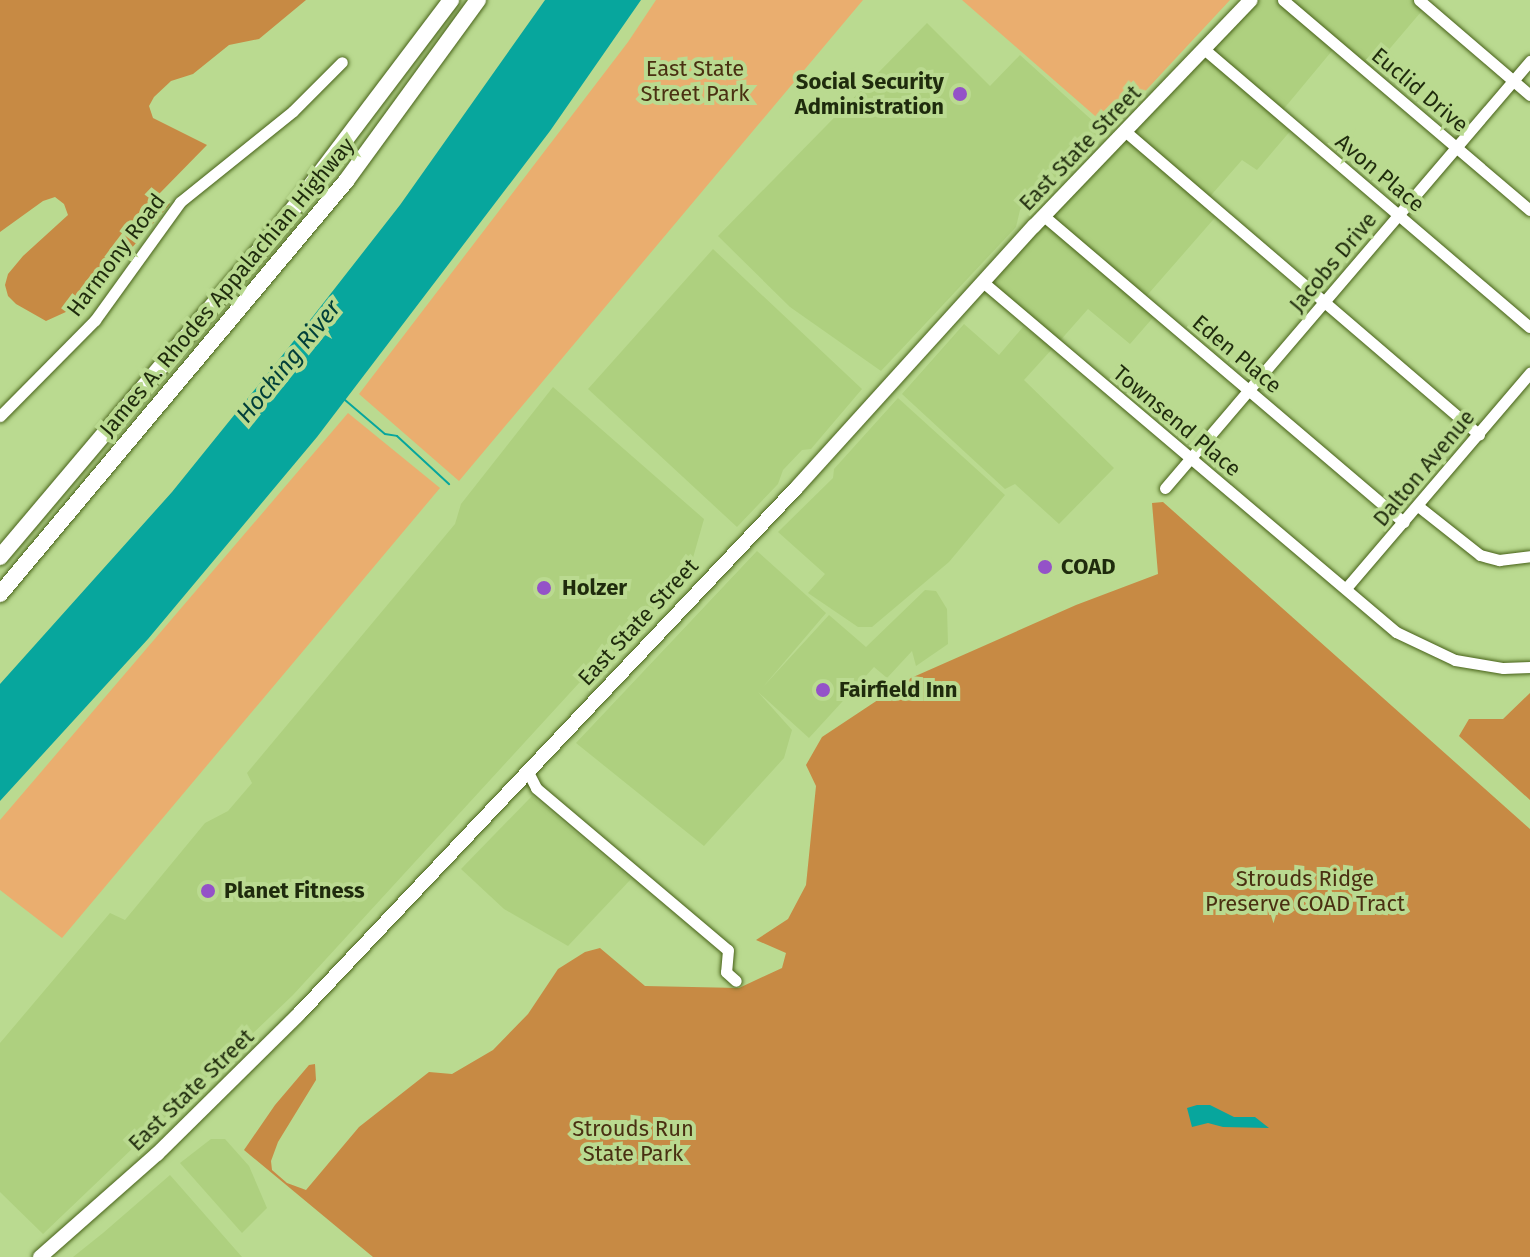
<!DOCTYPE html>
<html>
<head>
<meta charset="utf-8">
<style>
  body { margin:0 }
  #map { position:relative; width:1530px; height:1257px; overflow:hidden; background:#bada90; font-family:"Fira Sans",sans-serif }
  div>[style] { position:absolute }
  .built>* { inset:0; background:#aed07f }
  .green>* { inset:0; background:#eaae6f }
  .forest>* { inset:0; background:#c78a44 }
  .water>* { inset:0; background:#07a69d }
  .stream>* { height:2px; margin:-1px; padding:0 1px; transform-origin:1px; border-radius:1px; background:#07a69d }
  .roads { filter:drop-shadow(0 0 2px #476118) drop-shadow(0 0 2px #476118) }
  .minor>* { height:11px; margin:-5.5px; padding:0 5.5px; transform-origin:5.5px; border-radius:5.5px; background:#fff }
  .major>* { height:14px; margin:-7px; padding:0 7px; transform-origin:7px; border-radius:7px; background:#fff }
  .highway>* { height:16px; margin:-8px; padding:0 8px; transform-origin:8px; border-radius:8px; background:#fff }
  .dots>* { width:22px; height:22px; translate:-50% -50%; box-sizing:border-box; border:4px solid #bada90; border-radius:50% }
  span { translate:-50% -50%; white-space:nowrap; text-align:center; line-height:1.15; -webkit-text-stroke:8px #bada90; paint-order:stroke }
  .park-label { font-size:22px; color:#4a3012 }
  .poi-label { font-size:22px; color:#1f2b0d; font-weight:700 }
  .right { translate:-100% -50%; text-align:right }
  .left { translate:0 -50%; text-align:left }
  .street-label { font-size:22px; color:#1f2b0d }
  .water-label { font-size:24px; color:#003e3a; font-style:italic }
</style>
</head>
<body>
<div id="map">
  <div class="built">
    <div style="clip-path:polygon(1251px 0,1419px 0,1426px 6px,1369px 73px,1336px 46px,1277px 117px,1292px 129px,1257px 170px,1242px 160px,1206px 201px,1219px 213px,1143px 300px,1157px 313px,1130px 344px,1088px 309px,1058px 343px,984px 283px)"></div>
    <div style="clip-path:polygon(927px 23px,990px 86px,1020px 55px,1105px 132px,1045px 196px,1033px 196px,1020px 210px,1016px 227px,881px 371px,790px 307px,718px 236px)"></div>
    <div style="clip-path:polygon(713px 249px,862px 389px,811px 449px,802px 450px,783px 470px,778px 484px,737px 527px,588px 389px)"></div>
    <div style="clip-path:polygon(964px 324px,999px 355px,1023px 327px,1053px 348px,1024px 380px,1114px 468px,1059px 524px,1015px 484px,1005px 489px,902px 394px)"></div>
    <div style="clip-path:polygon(553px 387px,704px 519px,687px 579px,597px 673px,579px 683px,293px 995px,43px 1234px,0 1192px,0 1043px,110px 913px,125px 920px,205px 823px,228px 811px,252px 783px,247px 773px,455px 524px,461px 504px)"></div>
    <div style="clip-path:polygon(898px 398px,1005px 495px,949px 562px,872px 627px,858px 627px,808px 593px,825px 574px,778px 532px,833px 478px,834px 469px)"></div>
    <div style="clip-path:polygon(757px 551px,826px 613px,763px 687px,829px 615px,866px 647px,925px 590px,936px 591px,947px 609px,948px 644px,916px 666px,912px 651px,887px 678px,874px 667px,809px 738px,758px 692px,792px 730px,784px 758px,704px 846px,576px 743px)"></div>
    <div style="clip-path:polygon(532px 796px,631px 879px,568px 946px,504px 909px,461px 869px)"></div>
    <div style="clip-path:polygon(211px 1139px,225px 1139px,249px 1166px,267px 1208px,242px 1233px,180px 1163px)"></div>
    <div style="clip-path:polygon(170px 1175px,242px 1257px,73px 1257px,103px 1233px)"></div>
  </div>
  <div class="green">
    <div style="clip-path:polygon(656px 0,863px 0,459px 481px,359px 394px,628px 42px)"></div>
    <div style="clip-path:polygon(962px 0,1230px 0,1110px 129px)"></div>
    <div style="clip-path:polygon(348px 413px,440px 488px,62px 938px,0 890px,0 820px)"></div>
  </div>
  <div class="forest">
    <div style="clip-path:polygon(0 0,306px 0,259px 39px,229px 45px,193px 74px,171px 81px,154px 97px,149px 106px,153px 118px,207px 145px,159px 194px,170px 204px,103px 281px,68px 311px,46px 321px,16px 304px,8px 296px,5px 285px,8px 274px,23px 256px,68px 215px,64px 204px,55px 197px,43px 201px,0 232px)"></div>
    <div style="clip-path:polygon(1163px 502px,1530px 829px,1530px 1257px,373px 1257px,244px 1150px,275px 1105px,309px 1065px,315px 1064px,316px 1080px,278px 1142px,271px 1161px,272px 1170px,287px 1183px,306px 1190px,359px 1127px,429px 1072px,452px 1074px,493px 1050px,528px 1014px,558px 969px,585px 952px,600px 948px,645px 986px,739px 988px,782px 968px,786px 953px,756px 940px,788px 919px,806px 885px,816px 786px,806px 765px,822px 737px,911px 678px,1076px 605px,1158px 574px,1152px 503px)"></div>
    <div style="clip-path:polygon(1530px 693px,1530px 800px,1459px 736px,1469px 719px,1503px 719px)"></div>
  </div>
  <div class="water">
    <div style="clip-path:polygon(545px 0,641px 0,550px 131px,317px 437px,148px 639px,0 801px,0 684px,172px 492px,289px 347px,400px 205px)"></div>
    <div style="clip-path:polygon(1197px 1105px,1210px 1105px,1234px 1117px,1255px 1117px,1269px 1128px,1223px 1127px,1208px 1123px,1192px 1127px,1187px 1108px)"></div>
  </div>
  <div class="stream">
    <div style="left:345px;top:400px;width:52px;rotate:40.4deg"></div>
    <div style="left:385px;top:434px;width:12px;rotate:9deg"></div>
    <div style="left:397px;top:436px;width:71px;rotate:42.7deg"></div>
  </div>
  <div class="roads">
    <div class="minor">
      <div style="left:1283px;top:0;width:324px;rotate:40.4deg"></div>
      <div style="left:1419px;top:0;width:146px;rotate:40.6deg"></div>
      <div style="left:1204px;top:49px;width:428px;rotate:40.5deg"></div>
      <div style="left:1126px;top:132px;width:465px;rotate:40.6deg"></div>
      <div style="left:1045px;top:217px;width:471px;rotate:40.4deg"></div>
      <div style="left:984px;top:283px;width:540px;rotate:40.27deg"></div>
      <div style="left:1396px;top:632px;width:65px;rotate:25.4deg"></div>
      <div style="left:1455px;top:660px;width:49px;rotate:9.5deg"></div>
      <div style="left:1503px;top:668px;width:27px;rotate:-2deg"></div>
      <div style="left:0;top:416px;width:135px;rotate:-45.3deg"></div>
      <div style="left:95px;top:320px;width:145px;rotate:-54.2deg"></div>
      <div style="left:180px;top:202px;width:145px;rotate:-38.8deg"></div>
      <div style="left:293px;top:111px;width:69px;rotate:-45deg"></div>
      <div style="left:1165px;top:488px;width:562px;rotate:-49.48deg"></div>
      <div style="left:1418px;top:506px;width:79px;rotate:38.3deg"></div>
      <div style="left:1480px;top:555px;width:20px;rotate:15deg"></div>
      <div style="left:1499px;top:560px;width:31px;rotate:-7deg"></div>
      <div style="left:1347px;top:587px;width:282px;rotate:-49.5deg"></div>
      <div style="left:528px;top:772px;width:18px;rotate:63deg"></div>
      <div style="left:536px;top:788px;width:251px;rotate:40.2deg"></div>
      <div style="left:728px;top:950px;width:22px;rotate:95deg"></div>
      <div style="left:726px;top:972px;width:13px;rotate:42deg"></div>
    </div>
    <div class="major">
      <div style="left:40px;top:1257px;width:156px;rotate:-41.4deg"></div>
      <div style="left:157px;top:1154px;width:198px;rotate:-44.6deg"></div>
      <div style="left:298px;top:1015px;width:728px;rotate:-46.61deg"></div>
      <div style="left:798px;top:486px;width:351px;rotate:-47.8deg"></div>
      <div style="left:1034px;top:226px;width:313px;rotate:-46.2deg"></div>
    </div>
    <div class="highway">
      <div style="left:0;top:557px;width:440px;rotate:-49.8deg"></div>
      <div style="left:284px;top:221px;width:277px;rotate:-52.9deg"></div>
      <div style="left:0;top:594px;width:539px;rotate:-50.04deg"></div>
      <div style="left:346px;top:181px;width:224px;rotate:-53.9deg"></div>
    </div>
  </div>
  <div class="dots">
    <div style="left:960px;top:94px;background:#9452c8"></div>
    <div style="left:1045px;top:567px;background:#9452c8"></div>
    <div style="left:544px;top:588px;background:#9452c8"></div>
    <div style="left:823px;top:690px;background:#9452c8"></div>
    <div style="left:208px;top:891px;background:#9452c8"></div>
  </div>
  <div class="park-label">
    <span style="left:695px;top:81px">East State<br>Street Park</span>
    <span style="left:1305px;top:891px">Strouds Ridge<br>Preserve COAD Tract</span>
    <span style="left:633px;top:1141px">Strouds Run<br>State Park</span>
  </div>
  <div class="poi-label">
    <span class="right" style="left:944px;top:94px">Social Security<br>Administration</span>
    <span class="left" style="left:1061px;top:567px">COAD</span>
    <span class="left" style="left:562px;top:588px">Holzer</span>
    <span class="left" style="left:839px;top:690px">Fairfield Inn</span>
    <span class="left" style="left:224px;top:891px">Planet Fitness</span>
  </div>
  <div class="street-label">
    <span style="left:1420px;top:90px;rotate:40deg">Euclid Drive</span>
    <span style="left:1080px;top:148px;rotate:-46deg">East State Street</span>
    <span style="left:1380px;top:173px;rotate:40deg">Avon Place</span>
    <span style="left:116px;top:255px;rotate:-53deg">Harmony Road</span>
    <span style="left:1333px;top:262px;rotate:-50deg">Jacobs Drive</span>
    <span style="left:227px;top:287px;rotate:-50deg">James A. Rhodes Appalachian Highway</span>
    <span style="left:1237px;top:354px;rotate:40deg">Eden Place</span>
    <span style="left:1177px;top:421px;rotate:40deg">Townsend Place</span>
    <span style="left:1424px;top:468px;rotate:-50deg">Dalton Avenue</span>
    <span style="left:638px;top:622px;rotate:-47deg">East State Street</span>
    <span style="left:191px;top:1090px;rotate:-44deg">East State Street</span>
  </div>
  <div class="water-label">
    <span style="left:289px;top:362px;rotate:-51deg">Hocking River</span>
  </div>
</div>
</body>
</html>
